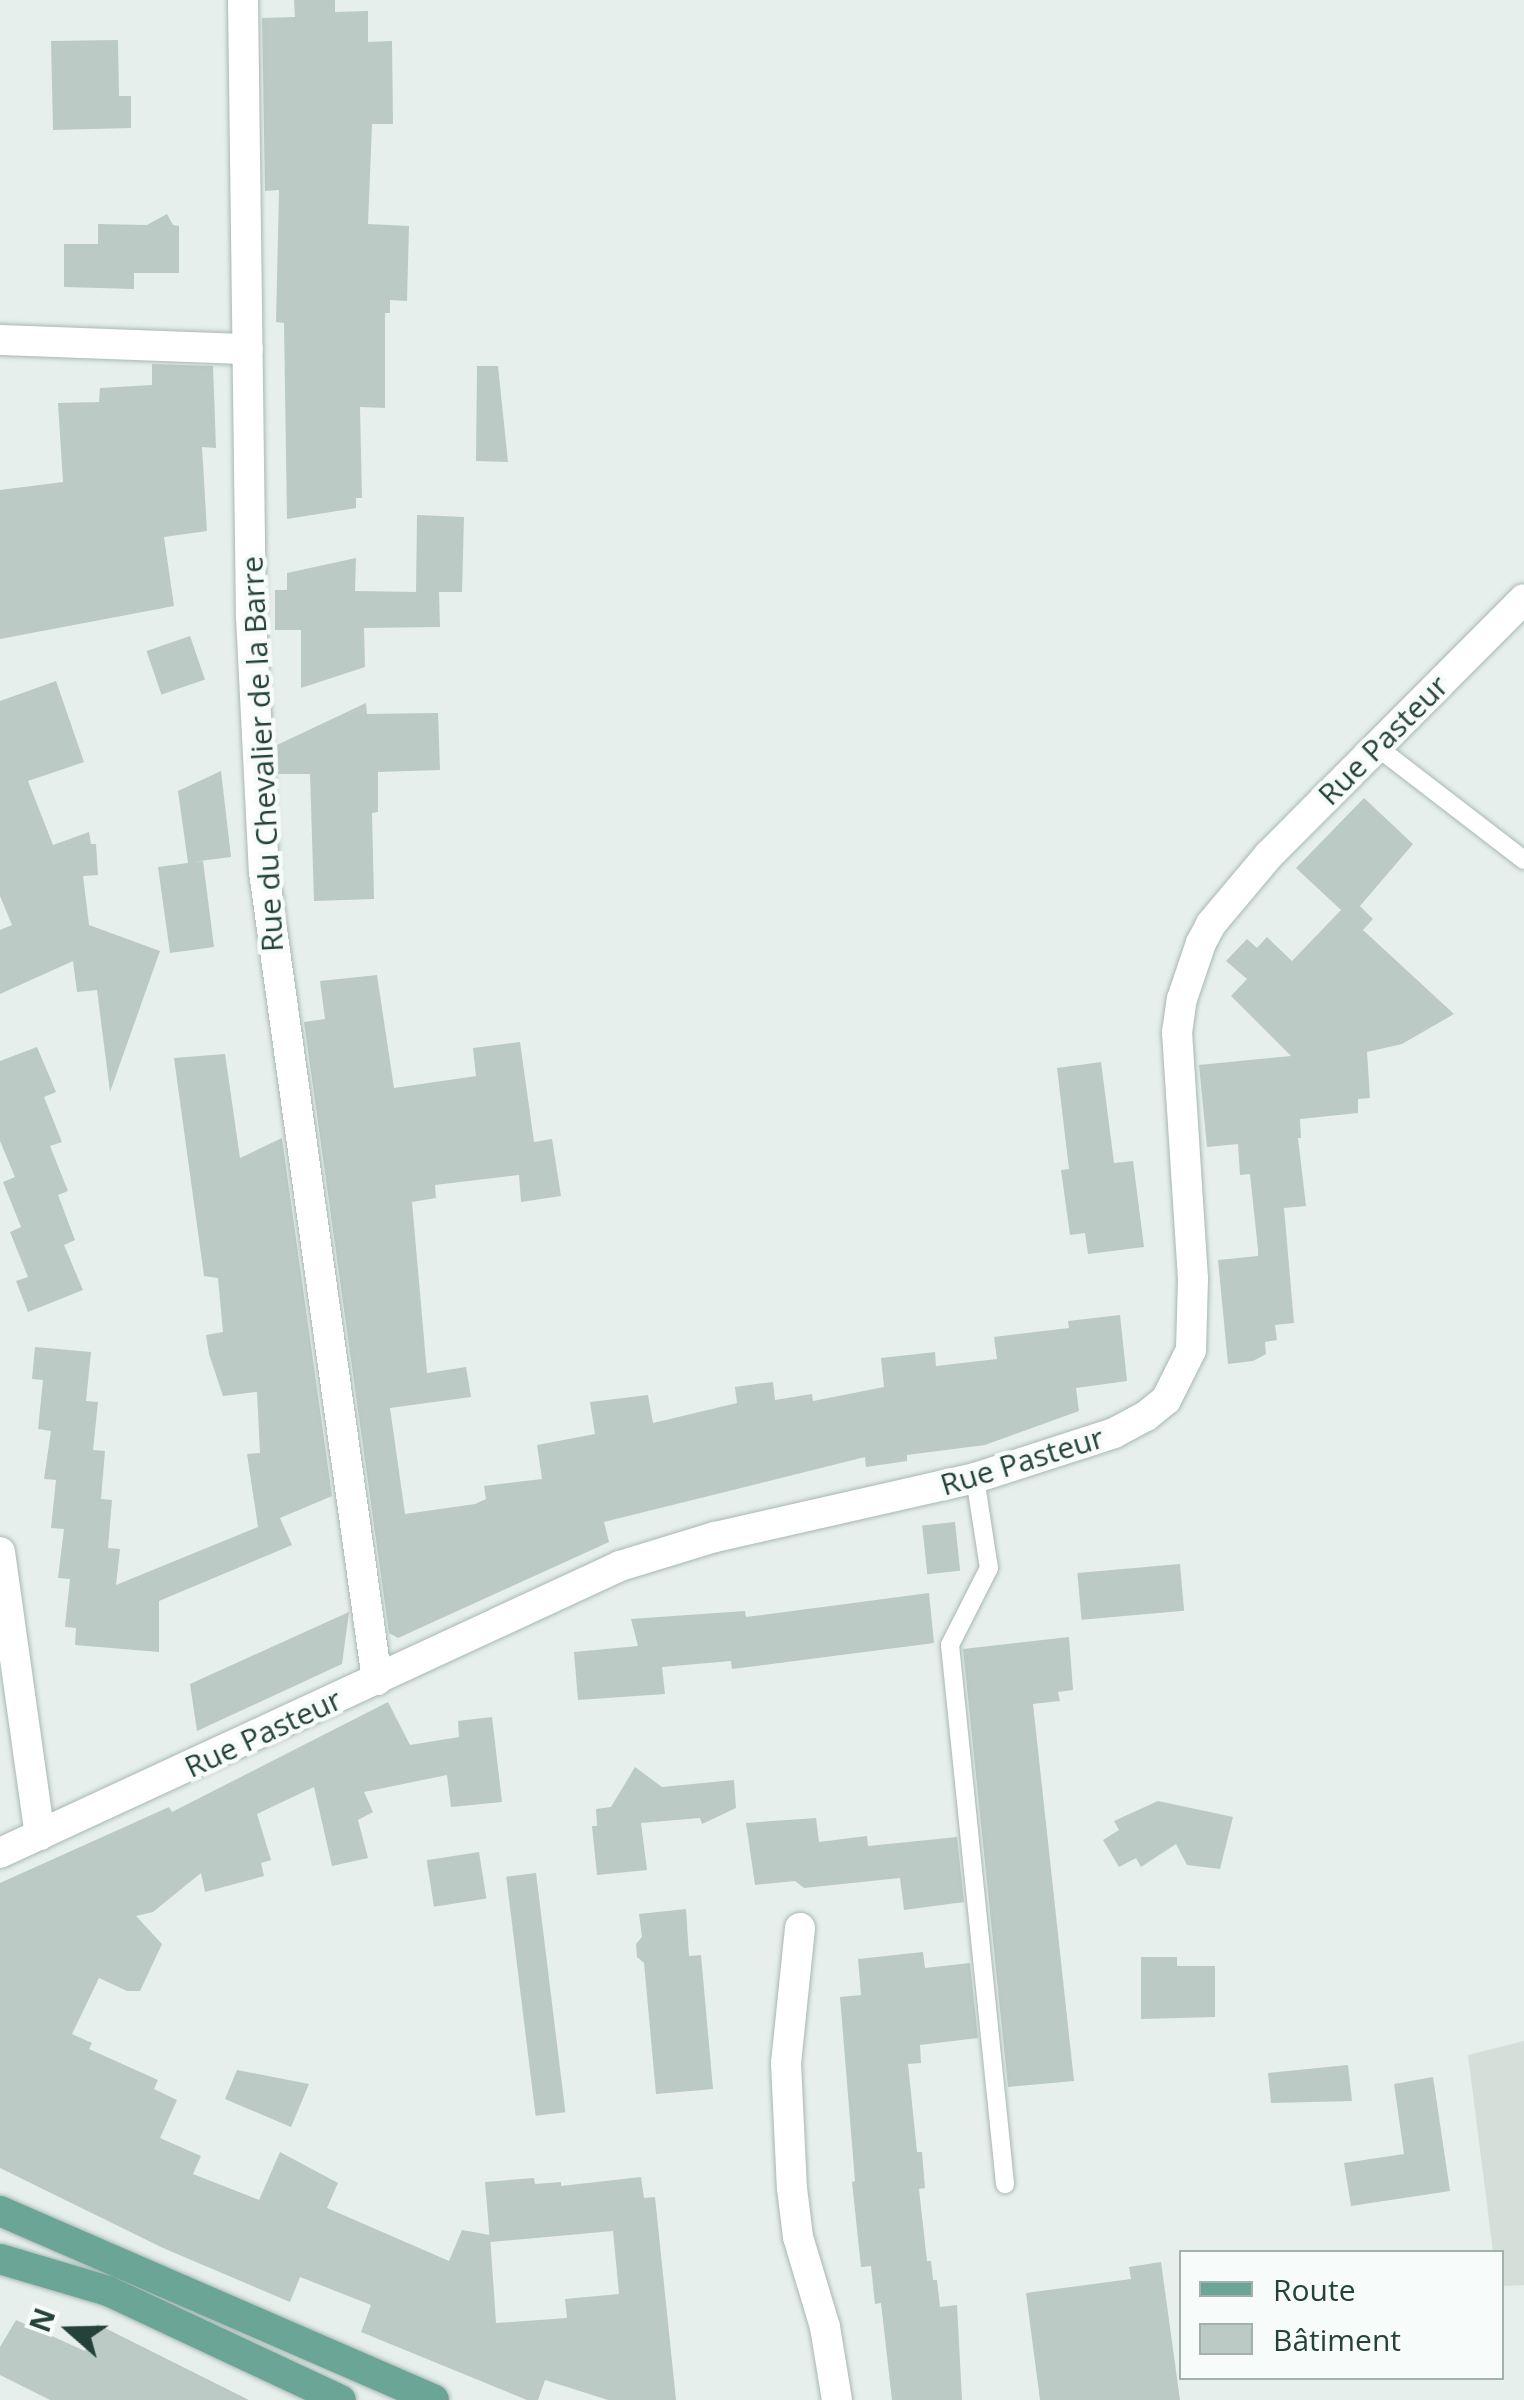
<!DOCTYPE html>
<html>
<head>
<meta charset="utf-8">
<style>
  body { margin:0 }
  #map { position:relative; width:1524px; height:2400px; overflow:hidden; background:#e6efeb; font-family:"Open Sans",sans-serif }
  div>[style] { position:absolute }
  .built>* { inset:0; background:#d4dfda }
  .building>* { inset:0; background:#bbcac4; transform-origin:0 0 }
  .roads { filter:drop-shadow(0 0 2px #a8b8b2) drop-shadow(0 0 2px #a8b8b2) }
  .lane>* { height:18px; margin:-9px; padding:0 9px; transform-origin:9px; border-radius:9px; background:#fff }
  .street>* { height:30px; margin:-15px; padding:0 15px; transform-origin:15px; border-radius:15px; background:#fff }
  .secondary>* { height:30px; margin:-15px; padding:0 15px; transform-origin:15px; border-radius:15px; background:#fff }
  .primary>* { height:30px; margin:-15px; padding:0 15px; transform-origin:15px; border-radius:15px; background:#6aa596 }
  span { translate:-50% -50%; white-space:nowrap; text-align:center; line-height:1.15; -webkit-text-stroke:9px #f7fbf9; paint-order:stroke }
  .street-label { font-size:30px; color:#24423a }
  .legend { position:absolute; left:1179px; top:2250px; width:325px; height:130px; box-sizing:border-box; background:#f7fbf9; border:2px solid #a3b1ad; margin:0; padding:12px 18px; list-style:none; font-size:30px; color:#24423a }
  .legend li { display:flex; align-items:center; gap:20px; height:50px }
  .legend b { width:50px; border:2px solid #a3b1ad }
  .north { position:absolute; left:20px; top:2280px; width:100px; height:100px; -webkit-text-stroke:8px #f7fbf9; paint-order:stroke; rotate:290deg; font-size:28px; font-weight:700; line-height:40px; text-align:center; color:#24423a }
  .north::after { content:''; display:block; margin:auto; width:35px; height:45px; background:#24423a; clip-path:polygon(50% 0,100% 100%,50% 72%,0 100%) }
</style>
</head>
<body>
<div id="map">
  <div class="built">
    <div style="clip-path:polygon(1524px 2041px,1524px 2285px,1502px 2286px,1502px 2252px,1493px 2252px,1468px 2055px)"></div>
  </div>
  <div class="building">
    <div style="clip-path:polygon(294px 0,335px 0,335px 12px,368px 11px,368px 42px,392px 41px,393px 124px,372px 124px,368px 224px,409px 226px,407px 301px,390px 300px,390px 313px,385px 313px,385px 408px,360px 407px,362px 498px,356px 498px,356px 508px,287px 519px,284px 323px,276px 322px,279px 190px,265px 191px,262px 18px,295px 17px)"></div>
    <div style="clip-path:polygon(118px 40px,119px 96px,131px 96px,131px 128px,53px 130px,51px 41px)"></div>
    <div style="clip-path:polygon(167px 214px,173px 225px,179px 226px,179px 273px,134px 273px,134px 289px,64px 287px,64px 244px,98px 244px,98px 224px,147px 225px)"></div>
    <div style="clip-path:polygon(152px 364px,213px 366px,216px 448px,202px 447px,207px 531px,164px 537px,174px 606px,0 639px,0 490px,63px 482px,58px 403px,99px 402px,100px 388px,152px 385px)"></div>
    <div style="clip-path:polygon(477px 366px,498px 366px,508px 462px,476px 461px)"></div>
    <div style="clip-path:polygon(417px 515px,464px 517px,462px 592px,439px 592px,440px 627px,364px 628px,365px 667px,301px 688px,301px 630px,275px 630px,275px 590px,287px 590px,287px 573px,356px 558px,355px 591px,416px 592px)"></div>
    <div style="left:190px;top:636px;width:46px;height:46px;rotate:71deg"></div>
    <div style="clip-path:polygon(56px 681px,84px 762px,28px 781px,53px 845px,89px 832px,91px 844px,96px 844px,98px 875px,83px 876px,89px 925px,160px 951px,110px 1092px,97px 990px,77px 992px,73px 961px,0 994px,0 930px,12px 925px,0 896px,0 701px)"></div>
    <div style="clip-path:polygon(366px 703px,367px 714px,438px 713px,440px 770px,378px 772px,378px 812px,372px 813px,374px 899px,314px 901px,310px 774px,278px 774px,277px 745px)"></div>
    <div style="clip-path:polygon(221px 771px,231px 857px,192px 862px,203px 861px,214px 947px,170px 953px,158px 867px,188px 863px,178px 791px)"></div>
    <div style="clip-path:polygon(1364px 798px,1413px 844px,1360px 906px,1373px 919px,1363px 930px,1454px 1014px,1402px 1044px,1367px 1052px,1370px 1098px,1358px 1099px,1358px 1113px,1300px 1119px,1301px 1138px,1298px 1138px,1306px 1206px,1284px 1208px,1294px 1323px,1275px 1325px,1277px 1340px,1265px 1342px,1266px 1354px,1253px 1361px,1228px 1364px,1218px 1260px,1258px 1256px,1258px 1250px,1250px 1174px,1240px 1175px,1238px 1144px,1207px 1147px,1199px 1065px,1291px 1056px,1231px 996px,1247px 979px,1226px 961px,1247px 939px,1257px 948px,1267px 937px,1292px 961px,1341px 910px,1296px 868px)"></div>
    <div style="clip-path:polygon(377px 975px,394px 1088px,476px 1076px,473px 1048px,520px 1042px,534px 1142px,552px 1139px,561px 1196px,521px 1202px,519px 1175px,435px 1185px,436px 1198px,412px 1202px,427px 1373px,466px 1367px,471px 1397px,390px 1408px,405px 1514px,475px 1504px,486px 1499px,484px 1486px,542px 1479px,537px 1445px,595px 1434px,590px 1402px,648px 1395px,653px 1423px,737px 1403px,735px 1387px,756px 1384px,773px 1382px,775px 1400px,812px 1394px,813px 1401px,884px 1387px,881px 1358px,935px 1352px,936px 1366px,997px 1359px,994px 1337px,1069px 1328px,1068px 1321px,1120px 1315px,1127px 1381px,1076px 1388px,1079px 1411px,985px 1445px,907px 1455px,907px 1461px,866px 1467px,865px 1457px,604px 1522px,609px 1542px,398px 1638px,389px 1633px,304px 1022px,325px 1019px,320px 981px)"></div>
    <div style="clip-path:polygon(37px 1047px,56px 1092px,44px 1097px,62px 1142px,50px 1146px,68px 1191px,58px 1195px,75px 1240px,64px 1245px,83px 1290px,28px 1312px,16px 1281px,28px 1277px,10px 1232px,21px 1227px,3px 1182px,15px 1177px,0 1141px,0 1061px)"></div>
    <div style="clip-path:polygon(225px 1054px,240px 1158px,282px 1138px,332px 1496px,280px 1518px,292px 1545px,159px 1601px,159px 1652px,75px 1645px,76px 1628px,65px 1627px,70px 1579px,58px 1578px,64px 1529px,51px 1528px,56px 1480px,44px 1479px,51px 1431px,38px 1429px,43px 1380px,32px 1379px,35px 1347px,91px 1352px,86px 1401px,98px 1402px,93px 1450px,105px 1451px,101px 1499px,112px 1500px,108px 1548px,120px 1549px,116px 1585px,258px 1527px,247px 1454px,260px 1453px,257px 1392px,223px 1396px,209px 1354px,206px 1335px,223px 1332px,218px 1278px,204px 1276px,174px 1058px)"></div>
    <div style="clip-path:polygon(1101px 1062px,1114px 1163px,1133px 1161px,1144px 1247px,1088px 1254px,1085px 1233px,1070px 1235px,1061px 1170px,1069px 1169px,1057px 1068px)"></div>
    <div style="left:955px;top:1522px;width:49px;height:33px;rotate:84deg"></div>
    <div style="left:1180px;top:1564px;width:47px;height:103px;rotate:85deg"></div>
    <div style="clip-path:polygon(929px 1593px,934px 1643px,732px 1669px,731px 1661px,662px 1667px,665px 1694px,578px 1700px,574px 1652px,638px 1646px,631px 1619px,745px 1611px,746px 1617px)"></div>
    <div style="clip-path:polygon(349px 1612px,342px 1664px,197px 1731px,190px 1684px)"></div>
    <div style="clip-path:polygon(1069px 1637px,1073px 1690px,1058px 1692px,1060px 1701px,1033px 1704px,1074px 2081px,1008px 2087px,963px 1649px)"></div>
    <div style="clip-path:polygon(388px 1702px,410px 1745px,459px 1737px,458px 1721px,492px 1717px,502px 1802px,451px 1807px,447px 1775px,364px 1792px,373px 1812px,358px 1820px,368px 1858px,332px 1866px,314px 1787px,257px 1814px,271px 1860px,261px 1863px,264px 1876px,205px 1892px,201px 1873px,153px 1912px,136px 1916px,162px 1944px,140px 1991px,127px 1991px,99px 1978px,72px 2034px,92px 2043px,89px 2049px,158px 2080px,154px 2089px,177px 2100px,160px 2138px,201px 2156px,193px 2174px,259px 2200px,280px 2152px,338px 2183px,327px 2208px,449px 2261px,462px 2230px,490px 2235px,496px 2323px,567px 2318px,565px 2299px,619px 2294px,613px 2231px,490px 2242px,485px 2182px,534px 2178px,535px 2184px,561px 2182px,561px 2186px,641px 2177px,644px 2198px,655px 2197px,676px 2400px,608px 2400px,545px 2380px,538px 2400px,527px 2400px,361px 2332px,371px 2305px,300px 2277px,290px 2302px,163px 2248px,0 2168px,0 1883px,169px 1807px,172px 1812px)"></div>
    <div style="clip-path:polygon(635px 1767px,662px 1787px,734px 1780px,736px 1808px,702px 1824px,700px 1818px,641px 1823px,647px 1870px,597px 1875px,592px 1826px,597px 1826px,596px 1809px,611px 1807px)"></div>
    <div style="clip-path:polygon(1158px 1801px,1233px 1817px,1220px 1869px,1187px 1865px,1176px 1844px,1141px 1867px,1136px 1858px,1119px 1867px,1103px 1840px,1119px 1830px,1114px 1821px)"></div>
    <div style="clip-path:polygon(816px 1818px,819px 1842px,867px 1836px,868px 1846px,957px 1837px,964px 1902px,904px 1910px,900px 1878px,804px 1888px,795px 1881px,755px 1885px,746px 1823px)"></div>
    <div style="left:479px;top:1852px;width:47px;height:53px;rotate:81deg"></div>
    <div style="left:536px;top:1873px;width:241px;height:30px;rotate:83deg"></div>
    <div style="clip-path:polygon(686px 1909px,689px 1956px,701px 1955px,713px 2089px,656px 2094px,644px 1963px,637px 1957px,636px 1944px,642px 1937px,639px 1914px)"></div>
    <div style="clip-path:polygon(923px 1952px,925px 1968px,970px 1963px,978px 2038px,920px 2045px,921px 2063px,908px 2064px,917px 2152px,922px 2152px,925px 2188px,919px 2189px,927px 2261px,931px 2261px,933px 2280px,937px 2280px,940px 2307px,957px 2305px,962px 2400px,892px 2400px,881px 2303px,875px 2304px,871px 2266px,861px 2267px,852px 2182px,855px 2181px,840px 1997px,861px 1995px,858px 1959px)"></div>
    <div style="clip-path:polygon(1141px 1957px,1177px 1957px,1177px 1966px,1215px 1966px,1215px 2017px,1141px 2019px)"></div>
    <div style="clip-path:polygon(1348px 2065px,1352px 2101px,1271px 2103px,1268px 2073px)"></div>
    <div style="clip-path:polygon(237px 2070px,309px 2084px,291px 2127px,225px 2099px)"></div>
    <div style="clip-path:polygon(1433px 2077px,1450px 2191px,1351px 2206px,1344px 2163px,1404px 2154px,1394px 2084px)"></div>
    <div style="clip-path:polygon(1161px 2262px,1180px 2400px,1040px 2400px,1026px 2293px,1131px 2279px,1129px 2267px)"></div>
    <div style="clip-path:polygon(16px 2320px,85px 2351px,97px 2324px,249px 2400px,50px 2400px,0 2375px,0 2347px)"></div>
  </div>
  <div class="roads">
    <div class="lane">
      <div style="left:1376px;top:746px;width:187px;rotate:37.6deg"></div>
      <div style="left:975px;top:1478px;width:91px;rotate:81.2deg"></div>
      <div style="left:989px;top:1568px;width:86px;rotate:116.9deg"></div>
      <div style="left:950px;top:1645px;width:542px;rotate:84.17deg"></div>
    </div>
    <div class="street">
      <div style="left:243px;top:0;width:617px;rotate:89.26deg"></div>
      <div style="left:251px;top:617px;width:255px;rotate:87.1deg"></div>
      <div style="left:264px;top:872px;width:816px;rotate:82.04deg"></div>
      <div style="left:0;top:340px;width:248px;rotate:2.1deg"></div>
      <div style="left:0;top:1552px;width:286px;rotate:82deg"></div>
      <div style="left:800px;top:1928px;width:136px;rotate:95.9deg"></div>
      <div style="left:786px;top:2063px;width:125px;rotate:87.3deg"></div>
      <div style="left:792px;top:2188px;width:49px;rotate:83deg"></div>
      <div style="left:798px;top:2237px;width:94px;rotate:73.3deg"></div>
      <div style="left:825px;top:2327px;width:74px;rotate:80.7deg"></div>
    </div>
    <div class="secondary">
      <div style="left:0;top:1853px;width:683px;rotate:-24.84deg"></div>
      <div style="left:620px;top:1566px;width:99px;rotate:-17deg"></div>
      <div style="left:715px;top:1537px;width:267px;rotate:-12.8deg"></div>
      <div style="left:975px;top:1478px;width:146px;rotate:-17.9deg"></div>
      <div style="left:1114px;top:1433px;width:36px;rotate:-28deg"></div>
      <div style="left:1146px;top:1416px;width:26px;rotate:-39deg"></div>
      <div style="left:1166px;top:1400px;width:56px;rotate:-63.4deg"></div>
      <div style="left:1191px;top:1350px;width:71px;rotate:-88.4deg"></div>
      <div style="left:1193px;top:1279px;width:247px;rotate:-93.7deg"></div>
      <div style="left:1177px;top:1033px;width:34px;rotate:-82deg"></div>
      <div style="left:1182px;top:999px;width:59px;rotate:-71.3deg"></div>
      <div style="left:1201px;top:943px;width:21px;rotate:-62deg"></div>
      <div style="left:1211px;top:924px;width:90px;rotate:-50deg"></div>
      <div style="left:1269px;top:855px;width:361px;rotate:-45.1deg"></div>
    </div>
    <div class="primary">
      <div style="left:0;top:2211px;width:473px;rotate:23.5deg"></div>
      <div style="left:0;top:2259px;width:113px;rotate:16.5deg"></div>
      <div style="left:108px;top:2291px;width:257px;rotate:25.1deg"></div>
    </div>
  </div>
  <div class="street-label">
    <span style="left:1383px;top:740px;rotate:-45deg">Rue Pasteur</span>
    <span style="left:262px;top:754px;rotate:-93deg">Rue du Chevalier de la Barre</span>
    <span style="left:1022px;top:1461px;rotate:-17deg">Rue Pasteur</span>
    <span style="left:263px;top:1733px;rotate:-25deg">Rue Pasteur</span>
  </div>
  <ul class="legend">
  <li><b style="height:12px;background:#6aa596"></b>Route</li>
  <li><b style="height:28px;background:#bbcac4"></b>Bâtiment</li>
  </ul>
  <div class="north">N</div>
</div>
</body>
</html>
